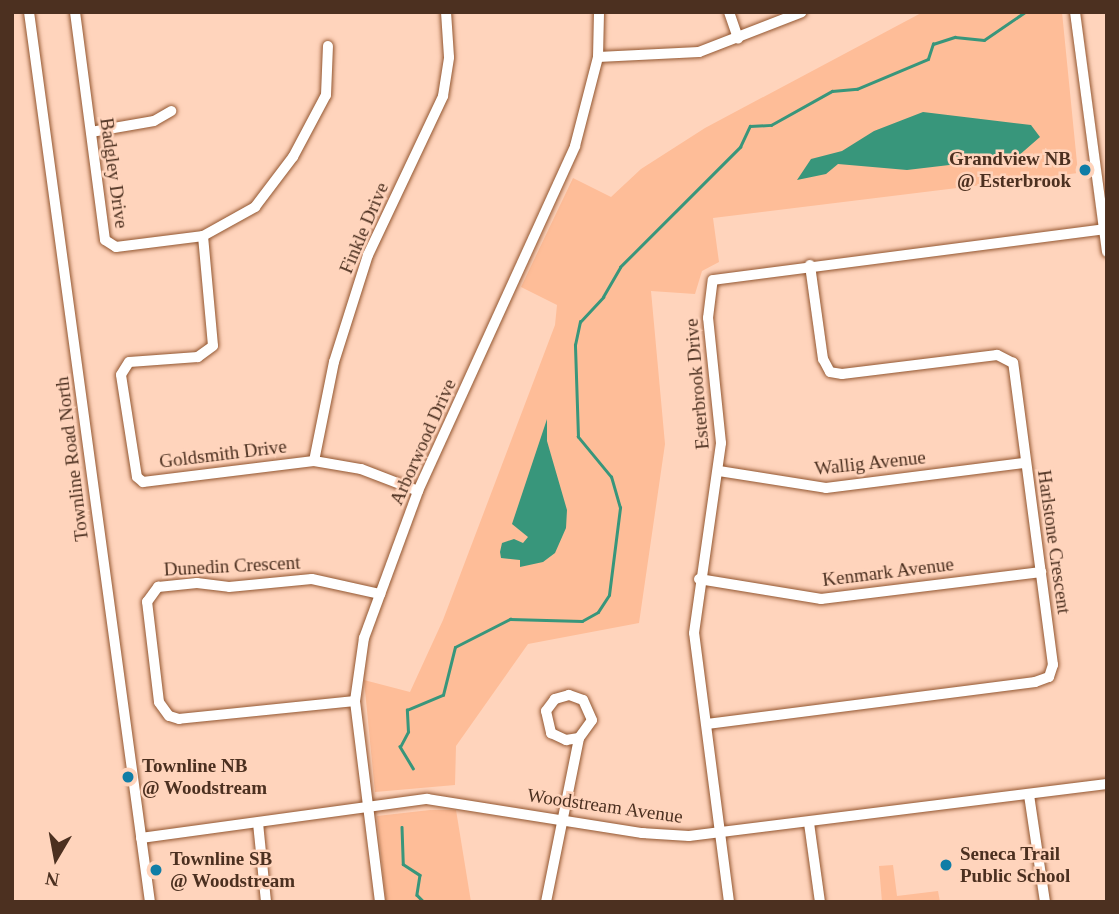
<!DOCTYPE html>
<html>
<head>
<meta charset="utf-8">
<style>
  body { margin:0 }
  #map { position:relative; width:1119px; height:914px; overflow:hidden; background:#ffd4bc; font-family:Georgia,serif }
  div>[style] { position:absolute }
  .green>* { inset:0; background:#febd98 }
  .water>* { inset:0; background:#38967b }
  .stream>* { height:2.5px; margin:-1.25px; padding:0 1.25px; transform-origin:1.25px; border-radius:1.25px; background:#38967b }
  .roads { filter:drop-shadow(0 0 2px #935630) drop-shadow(0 0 2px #935630) }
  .minor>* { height:10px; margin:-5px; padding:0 5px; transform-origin:5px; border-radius:5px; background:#fff }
  .dots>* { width:19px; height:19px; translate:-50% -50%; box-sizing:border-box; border:4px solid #ffd4bc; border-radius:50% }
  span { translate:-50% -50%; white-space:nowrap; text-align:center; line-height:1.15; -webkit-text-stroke:5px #ffd4bc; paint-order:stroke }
  .poi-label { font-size:19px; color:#4c3020; font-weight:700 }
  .right { translate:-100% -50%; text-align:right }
  .left { translate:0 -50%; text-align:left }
  .street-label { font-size:19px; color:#4c3020 }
  .frame { position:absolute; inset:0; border:14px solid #4c3020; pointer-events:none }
  .north { position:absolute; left:21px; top:823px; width:70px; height:70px; -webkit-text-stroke:5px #ffd4bc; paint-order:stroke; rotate:190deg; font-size:19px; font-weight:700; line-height:28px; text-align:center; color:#4c3020 }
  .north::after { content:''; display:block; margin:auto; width:24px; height:32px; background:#4c3020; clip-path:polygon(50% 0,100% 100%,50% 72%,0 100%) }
</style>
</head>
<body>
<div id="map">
  <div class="green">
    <div style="clip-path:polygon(923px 12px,1062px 12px,1078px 173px,713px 218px,719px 262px,702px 271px,695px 294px,651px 291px,665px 444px,639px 623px,528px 644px,456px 746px,455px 785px,375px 792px,364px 680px,410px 692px,443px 620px,555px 325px,557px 305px,521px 287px,573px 178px,611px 197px,641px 169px,705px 128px)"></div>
    <div style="clip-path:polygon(430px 810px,456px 810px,471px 902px,386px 902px,377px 816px)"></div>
    <div style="clip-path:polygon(893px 865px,897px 896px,938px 891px,940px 902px,882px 902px,879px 866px)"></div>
  </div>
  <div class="water">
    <div style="clip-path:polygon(923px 112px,1031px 125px,1040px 137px,1017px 157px,907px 170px,838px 164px,826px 174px,797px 180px,811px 159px,842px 151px,874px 131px)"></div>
    <div style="clip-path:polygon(547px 419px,547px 441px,567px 510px,566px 528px,555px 553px,543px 562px,520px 567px,520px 560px,501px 558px,500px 552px,502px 543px,514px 539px,523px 543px,528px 537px,512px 524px)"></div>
  </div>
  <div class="stream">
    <div style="left:413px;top:769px;width:26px;rotate:-121deg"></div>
    <div style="left:400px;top:747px;width:17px;rotate:-62deg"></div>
    <div style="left:408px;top:732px;width:22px;rotate:-93deg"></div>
    <div style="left:407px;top:710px;width:39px;rotate:-23deg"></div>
    <div style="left:443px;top:695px;width:49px;rotate:-76deg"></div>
    <div style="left:455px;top:647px;width:62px;rotate:-27deg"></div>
    <div style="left:510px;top:619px;width:72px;rotate:1.6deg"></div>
    <div style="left:582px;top:621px;width:18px;rotate:-29deg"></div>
    <div style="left:598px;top:612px;width:20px;rotate:-57deg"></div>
    <div style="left:609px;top:595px;width:88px;rotate:-82.8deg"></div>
    <div style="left:620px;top:508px;width:32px;rotate:-106deg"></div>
    <div style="left:611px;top:477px;width:52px;rotate:-129.5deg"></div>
    <div style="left:578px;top:437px;width:92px;rotate:-91.9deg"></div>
    <div style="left:575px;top:345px;width:24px;rotate:-78deg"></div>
    <div style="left:580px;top:322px;width:34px;rotate:-47deg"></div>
    <div style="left:603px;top:297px;width:34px;rotate:-60deg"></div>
    <div style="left:620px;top:267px;width:170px;rotate:-45deg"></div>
    <div style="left:740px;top:147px;width:23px;rotate:-65deg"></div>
    <div style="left:750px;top:126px;width:21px;rotate:-3deg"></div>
    <div style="left:771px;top:125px;width:70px;rotate:-29.1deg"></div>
    <div style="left:832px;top:91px;width:25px;rotate:-5deg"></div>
    <div style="left:857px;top:89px;width:77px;rotate:-22.9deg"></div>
    <div style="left:928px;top:59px;width:16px;rotate:-72deg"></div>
    <div style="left:933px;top:44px;width:23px;rotate:-18deg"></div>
    <div style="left:955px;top:37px;width:29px;rotate:6deg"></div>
    <div style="left:984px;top:40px;width:50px;rotate:-34.3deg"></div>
    <div style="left:402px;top:827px;width:37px;rotate:88deg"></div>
    <div style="left:403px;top:864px;width:20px;rotate:33deg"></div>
    <div style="left:420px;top:875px;width:20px;rotate:99deg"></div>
    <div style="left:417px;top:895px;width:10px;rotate:45deg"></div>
  </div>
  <div class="roads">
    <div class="minor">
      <div style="left:29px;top:12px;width:898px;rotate:82.26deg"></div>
      <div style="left:75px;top:12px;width:230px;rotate:82.5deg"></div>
      <div style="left:105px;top:240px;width:13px;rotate:32deg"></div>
      <div style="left:116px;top:247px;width:88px;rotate:-7.2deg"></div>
      <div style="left:203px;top:236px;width:60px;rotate:-29.1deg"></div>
      <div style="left:255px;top:207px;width:63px;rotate:-52.8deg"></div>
      <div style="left:293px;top:157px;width:70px;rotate:-62deg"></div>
      <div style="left:326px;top:95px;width:49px;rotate:-87.7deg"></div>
      <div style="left:729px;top:12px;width:28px;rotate:71deg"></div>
      <div style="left:1075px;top:12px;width:242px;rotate:82.4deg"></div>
      <div style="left:598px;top:57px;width:101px;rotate:-2.8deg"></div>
      <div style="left:699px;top:52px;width:110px;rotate:-21.2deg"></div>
      <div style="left:91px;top:132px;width:64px;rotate:-9.9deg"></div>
      <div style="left:154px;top:121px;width:20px;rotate:-30deg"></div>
      <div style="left:203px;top:236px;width:110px;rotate:84.8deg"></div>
      <div style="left:213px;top:346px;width:19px;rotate:144deg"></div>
      <div style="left:198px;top:357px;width:69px;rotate:175.9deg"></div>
      <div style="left:129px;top:362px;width:15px;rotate:122deg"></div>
      <div style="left:121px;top:375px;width:103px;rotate:81.1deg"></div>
      <div style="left:137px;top:477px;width:8px;rotate:40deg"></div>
      <div style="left:143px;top:482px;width:172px;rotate:-7deg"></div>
      <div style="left:314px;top:461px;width:48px;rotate:9.7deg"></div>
      <div style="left:361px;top:469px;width:61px;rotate:21.1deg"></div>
      <div style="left:314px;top:461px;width:101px;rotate:-78.6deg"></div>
      <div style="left:334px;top:362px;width:112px;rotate:-72.4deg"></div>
      <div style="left:368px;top:255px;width:176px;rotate:-64.7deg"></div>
      <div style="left:443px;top:96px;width:39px;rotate:-81deg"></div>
      <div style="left:449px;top:57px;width:45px;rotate:-93.8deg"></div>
      <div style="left:719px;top:471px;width:108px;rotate:9deg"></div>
      <div style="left:826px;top:488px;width:201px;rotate:-7.2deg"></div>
      <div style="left:699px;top:579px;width:124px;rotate:9.3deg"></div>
      <div style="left:821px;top:599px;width:222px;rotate:-7deg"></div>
      <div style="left:355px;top:701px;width:177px;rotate:174.2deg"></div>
      <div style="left:179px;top:719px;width:10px;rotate:-163deg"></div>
      <div style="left:169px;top:716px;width:17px;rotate:-126deg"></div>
      <div style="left:159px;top:702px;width:101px;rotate:-96.8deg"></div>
      <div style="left:147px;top:602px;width:19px;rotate:-54deg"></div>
      <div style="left:158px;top:587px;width:39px;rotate:-6deg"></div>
      <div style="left:197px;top:583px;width:32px;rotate:7deg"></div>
      <div style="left:229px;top:587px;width:83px;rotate:-5.5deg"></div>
      <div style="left:312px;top:579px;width:70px;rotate:12.4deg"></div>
      <div style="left:707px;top:724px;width:331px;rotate:-7.3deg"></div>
      <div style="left:1035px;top:682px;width:15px;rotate:-20deg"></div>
      <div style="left:1049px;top:677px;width:13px;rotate:-72deg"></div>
      <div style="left:1053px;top:665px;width:305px;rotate:-97.5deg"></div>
      <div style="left:1013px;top:363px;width:18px;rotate:-153deg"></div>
      <div style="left:997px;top:355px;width:156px;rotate:173deg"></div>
      <div style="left:842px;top:374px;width:12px;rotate:-171deg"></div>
      <div style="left:830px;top:372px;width:15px;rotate:-118deg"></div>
      <div style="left:823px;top:359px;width:95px;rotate:-97.9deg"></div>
      <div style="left:1029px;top:795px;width:108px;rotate:81.5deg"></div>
      <div style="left:258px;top:823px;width:79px;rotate:84.2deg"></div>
      <div style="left:809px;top:823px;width:80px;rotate:82.1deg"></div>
      <div style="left:141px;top:838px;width:289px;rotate:-7.8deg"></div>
      <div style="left:427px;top:799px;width:218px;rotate:9deg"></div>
      <div style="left:642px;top:833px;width:47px;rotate:3.7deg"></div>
      <div style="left:689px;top:836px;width:421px;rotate:-7.1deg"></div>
      <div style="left:380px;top:902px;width:203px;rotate:-97.1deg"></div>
      <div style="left:355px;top:701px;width:64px;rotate:-81.9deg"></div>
      <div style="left:364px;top:638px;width:157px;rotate:-69.8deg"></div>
      <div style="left:418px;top:491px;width:379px;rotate:-65.5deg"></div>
      <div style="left:575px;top:146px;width:92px;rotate:-75.5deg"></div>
      <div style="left:598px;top:57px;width:45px;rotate:-88.7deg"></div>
      <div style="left:546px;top:902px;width:167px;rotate:-78.6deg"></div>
      <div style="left:579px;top:738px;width:22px;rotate:-54deg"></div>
      <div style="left:592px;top:720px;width:22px;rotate:-114deg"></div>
      <div style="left:583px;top:700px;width:15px;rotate:-160deg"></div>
      <div style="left:569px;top:695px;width:15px;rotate:164deg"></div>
      <div style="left:555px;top:699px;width:15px;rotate:127deg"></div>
      <div style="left:546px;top:711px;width:23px;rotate:77deg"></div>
      <div style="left:551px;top:733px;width:17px;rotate:25deg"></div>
      <div style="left:566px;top:740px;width:13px;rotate:-9deg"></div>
      <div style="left:729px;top:902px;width:271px;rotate:-97.4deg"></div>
      <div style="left:694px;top:633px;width:192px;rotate:-81.9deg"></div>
      <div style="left:721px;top:443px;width:126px;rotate:-95.9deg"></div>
      <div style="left:708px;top:318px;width:38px;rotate:-83deg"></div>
      <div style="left:713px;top:280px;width:397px;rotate:-7.4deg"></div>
    </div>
  </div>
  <div class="dots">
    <div style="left:1085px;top:170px;background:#107da6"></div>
    <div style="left:128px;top:777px;background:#107da6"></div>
    <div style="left:946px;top:865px;background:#107da6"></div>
    <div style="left:156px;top:870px;background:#107da6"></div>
  </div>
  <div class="poi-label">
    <span class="right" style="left:1071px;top:170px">Grandview NB<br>@ Esterbrook</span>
    <span class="left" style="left:142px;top:777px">Townline NB<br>@ Woodstream</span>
    <span class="left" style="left:960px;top:865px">Seneca Trail<br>Public School</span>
    <span class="left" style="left:170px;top:870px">Townline SB<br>@ Woodstream</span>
  </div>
  <div class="street-label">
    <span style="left:114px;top:173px;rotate:82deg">Badgley Drive</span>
    <span style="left:364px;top:228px;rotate:-67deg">Finkle Drive</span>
    <span style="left:697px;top:384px;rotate:-95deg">Esterbrook Drive</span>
    <span style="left:423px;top:442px;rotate:-66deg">Arborwood Drive</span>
    <span style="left:223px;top:454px;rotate:-7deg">Goldsmith Drive</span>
    <span style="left:72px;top:459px;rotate:-97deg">Townline Road North</span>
    <span style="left:870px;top:463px;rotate:-6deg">Wallig Avenue</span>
    <span style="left:1054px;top:542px;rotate:82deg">Harlstone Crescent</span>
    <span style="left:232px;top:566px;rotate:-3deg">Dunedin Crescent</span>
    <span style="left:888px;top:572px;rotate:-7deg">Kenmark Avenue</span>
    <span style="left:605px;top:806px;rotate:8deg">Woodstream Avenue</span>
  </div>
  <div class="frame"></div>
  <div class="north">N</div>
</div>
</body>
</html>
